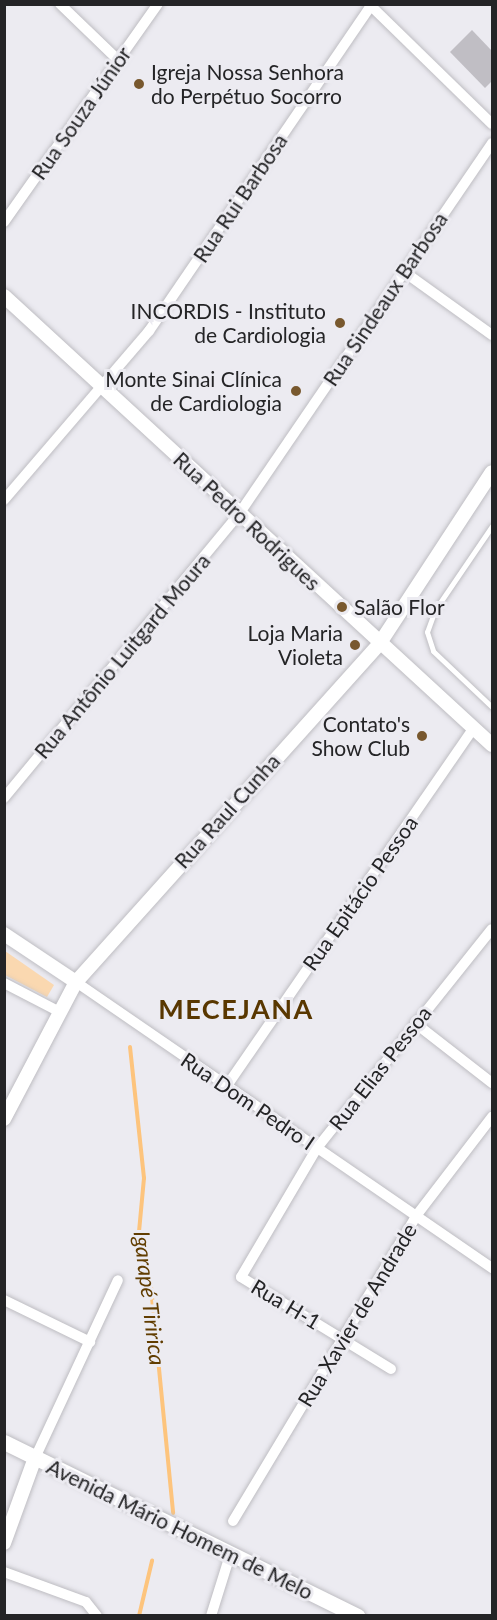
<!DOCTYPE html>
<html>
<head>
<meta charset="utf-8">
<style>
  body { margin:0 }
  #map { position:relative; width:497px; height:1620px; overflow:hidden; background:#ecebf1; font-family:Lato,sans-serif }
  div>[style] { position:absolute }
  .green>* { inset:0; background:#fad8b0 }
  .stream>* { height:4px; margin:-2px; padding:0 2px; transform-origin:2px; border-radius:2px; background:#fdc47d }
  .building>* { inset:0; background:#c0bec4 }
  .roads { filter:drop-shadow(0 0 2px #bebdc2) drop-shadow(0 0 2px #bebdc2) }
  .lane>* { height:5px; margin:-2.5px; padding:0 2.5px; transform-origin:2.5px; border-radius:2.5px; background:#fff }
  .street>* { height:10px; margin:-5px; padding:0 5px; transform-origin:5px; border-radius:5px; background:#fff }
  .secondary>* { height:14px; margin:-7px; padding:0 7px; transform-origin:7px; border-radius:7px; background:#fff }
  .primary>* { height:15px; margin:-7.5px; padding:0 7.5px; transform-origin:7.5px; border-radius:7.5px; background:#fff }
  .dots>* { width:16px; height:16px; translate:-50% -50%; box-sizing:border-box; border:3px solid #ecebf1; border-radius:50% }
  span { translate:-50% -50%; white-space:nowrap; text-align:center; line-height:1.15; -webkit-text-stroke:6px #ecebf1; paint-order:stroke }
  .poi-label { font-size:21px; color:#242426 }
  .left { translate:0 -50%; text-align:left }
  .right { translate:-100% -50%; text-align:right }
  .street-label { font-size:21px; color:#242426 }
  .water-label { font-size:22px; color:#613d01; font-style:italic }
  .district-label { font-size:27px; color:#593700; font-weight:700; letter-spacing:1.5px }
  .frame { position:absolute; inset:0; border:6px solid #242426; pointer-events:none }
</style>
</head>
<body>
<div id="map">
  <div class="green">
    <div style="clip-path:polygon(5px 951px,54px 985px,47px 997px,5px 975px)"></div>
  </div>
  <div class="stream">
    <div style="left:130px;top:1047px;width:132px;rotate:83.9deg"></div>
    <div style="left:144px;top:1178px;width:54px;rotate:95.3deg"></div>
    <div style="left:139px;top:1232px;width:56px;rotate:77.7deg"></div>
    <div style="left:151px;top:1287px;width:227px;rotate:84.4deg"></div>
    <div style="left:139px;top:1616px;width:57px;rotate:-76.7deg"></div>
  </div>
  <div class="building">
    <div style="clip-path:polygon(472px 30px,492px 51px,492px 81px,485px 88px,450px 52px)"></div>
  </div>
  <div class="roads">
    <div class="lane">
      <div style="left:492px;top:526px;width:102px;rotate:124.2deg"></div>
      <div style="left:435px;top:610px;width:23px;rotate:110deg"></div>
      <div style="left:427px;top:632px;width:20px;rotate:72deg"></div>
      <div style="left:433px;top:651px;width:81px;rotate:43.5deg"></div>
    </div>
    <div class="street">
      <div style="left:60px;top:4px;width:82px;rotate:44deg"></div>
      <div style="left:369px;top:4px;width:172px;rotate:44.3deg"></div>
      <div style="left:4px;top:222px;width:267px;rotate:-54.8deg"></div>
      <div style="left:403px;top:271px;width:110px;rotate:35.7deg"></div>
      <div style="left:4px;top:500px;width:223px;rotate:-49.4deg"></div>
      <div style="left:149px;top:331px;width:396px;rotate:-55.7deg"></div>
      <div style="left:4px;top:798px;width:369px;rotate:-50.4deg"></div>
      <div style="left:239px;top:514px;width:449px;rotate:-55.7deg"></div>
      <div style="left:76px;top:982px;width:505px;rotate:34.51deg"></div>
      <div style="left:4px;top:983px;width:61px;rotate:27.4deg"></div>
      <div style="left:415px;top:1023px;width:98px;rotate:37.9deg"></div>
      <div style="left:226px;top:1087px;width:436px;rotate:-55.4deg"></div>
      <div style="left:4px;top:1300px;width:96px;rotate:26deg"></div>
      <div style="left:391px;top:1369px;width:176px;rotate:-148.5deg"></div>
      <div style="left:241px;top:1277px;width:150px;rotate:-59.5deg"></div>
      <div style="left:317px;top:1148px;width:280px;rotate:-51.4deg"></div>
      <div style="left:35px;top:1458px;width:196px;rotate:-65deg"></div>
      <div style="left:233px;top:1521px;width:356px;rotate:-59deg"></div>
      <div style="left:416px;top:1216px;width:125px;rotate:-52.5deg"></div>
      <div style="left:4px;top:1572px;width:87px;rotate:20.1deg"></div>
      <div style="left:86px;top:1602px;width:18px;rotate:52deg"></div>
      <div style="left:211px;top:1616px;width:64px;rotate:-72.7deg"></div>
    </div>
    <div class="secondary">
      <div style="left:4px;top:296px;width:663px;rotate:42.62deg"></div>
      <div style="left:4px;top:934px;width:87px;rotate:33.7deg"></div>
      <div style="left:4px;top:1119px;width:155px;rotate:-62.3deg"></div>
      <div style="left:76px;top:982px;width:455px;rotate:-48.1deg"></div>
      <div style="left:380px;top:643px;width:204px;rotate:-56.8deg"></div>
      <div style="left:4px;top:1543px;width:90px;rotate:-70deg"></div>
    </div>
    <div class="primary">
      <div style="left:4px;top:1442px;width:394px;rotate:26.2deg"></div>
    </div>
  </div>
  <div class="dots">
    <div style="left:139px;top:84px;background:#78582e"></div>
    <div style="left:340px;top:323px;background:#78582e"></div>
    <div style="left:296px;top:391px;background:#78582e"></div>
    <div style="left:342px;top:607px;background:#78582e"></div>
    <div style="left:355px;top:645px;background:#78582e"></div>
    <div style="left:422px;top:736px;background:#78582e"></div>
  </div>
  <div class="poi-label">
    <span class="left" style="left:151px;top:84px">Igreja Nossa Senhora<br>do Perpétuo Socorro</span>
    <span class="right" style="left:326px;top:323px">INCORDIS - Instituto<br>de Cardiologia</span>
    <span class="right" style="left:282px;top:391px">Monte Sinai Clínica<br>de Cardiologia</span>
    <span class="left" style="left:354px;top:607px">Salão Flor</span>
    <span class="right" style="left:343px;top:645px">Loja Maria<br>Violeta</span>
    <span class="right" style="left:410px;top:736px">Contato's<br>Show Club</span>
  </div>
  <div class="street-label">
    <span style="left:81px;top:113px;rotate:-55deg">Rua Souza Júnior</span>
    <span style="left:240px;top:198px;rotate:-56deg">Rua Rui Barbosa</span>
    <span style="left:385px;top:299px;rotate:-56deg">Rua Sindeaux Barbosa</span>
    <span style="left:247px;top:521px;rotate:43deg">Rua Pedro Rodrigues</span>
    <span style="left:122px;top:656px;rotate:-50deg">Rua Antônio Luitgard Moura</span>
    <span style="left:227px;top:811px;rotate:-48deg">Rua Raul Cunha</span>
    <span style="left:360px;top:893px;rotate:-55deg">Rua Epitácio Pessoa</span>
    <span style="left:380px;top:1068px;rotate:-52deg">Rua Elias Pessoa</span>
    <span style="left:248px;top:1101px;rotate:34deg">Rua Dom Pedro I</span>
    <span style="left:286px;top:1304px;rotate:31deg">Rua H-1</span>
    <span style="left:357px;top:1315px;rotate:-59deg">Rua Xavier de Andrade</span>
    <span style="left:180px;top:1529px;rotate:26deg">Avenida Mário Homem de Melo</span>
  </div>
  <div class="water-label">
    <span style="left:150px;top:1298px;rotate:83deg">Igarapé Tiririca</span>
  </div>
  <div class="district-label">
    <span style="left:236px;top:1009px">MECEJANA</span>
  </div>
  <div class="frame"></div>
</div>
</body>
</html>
